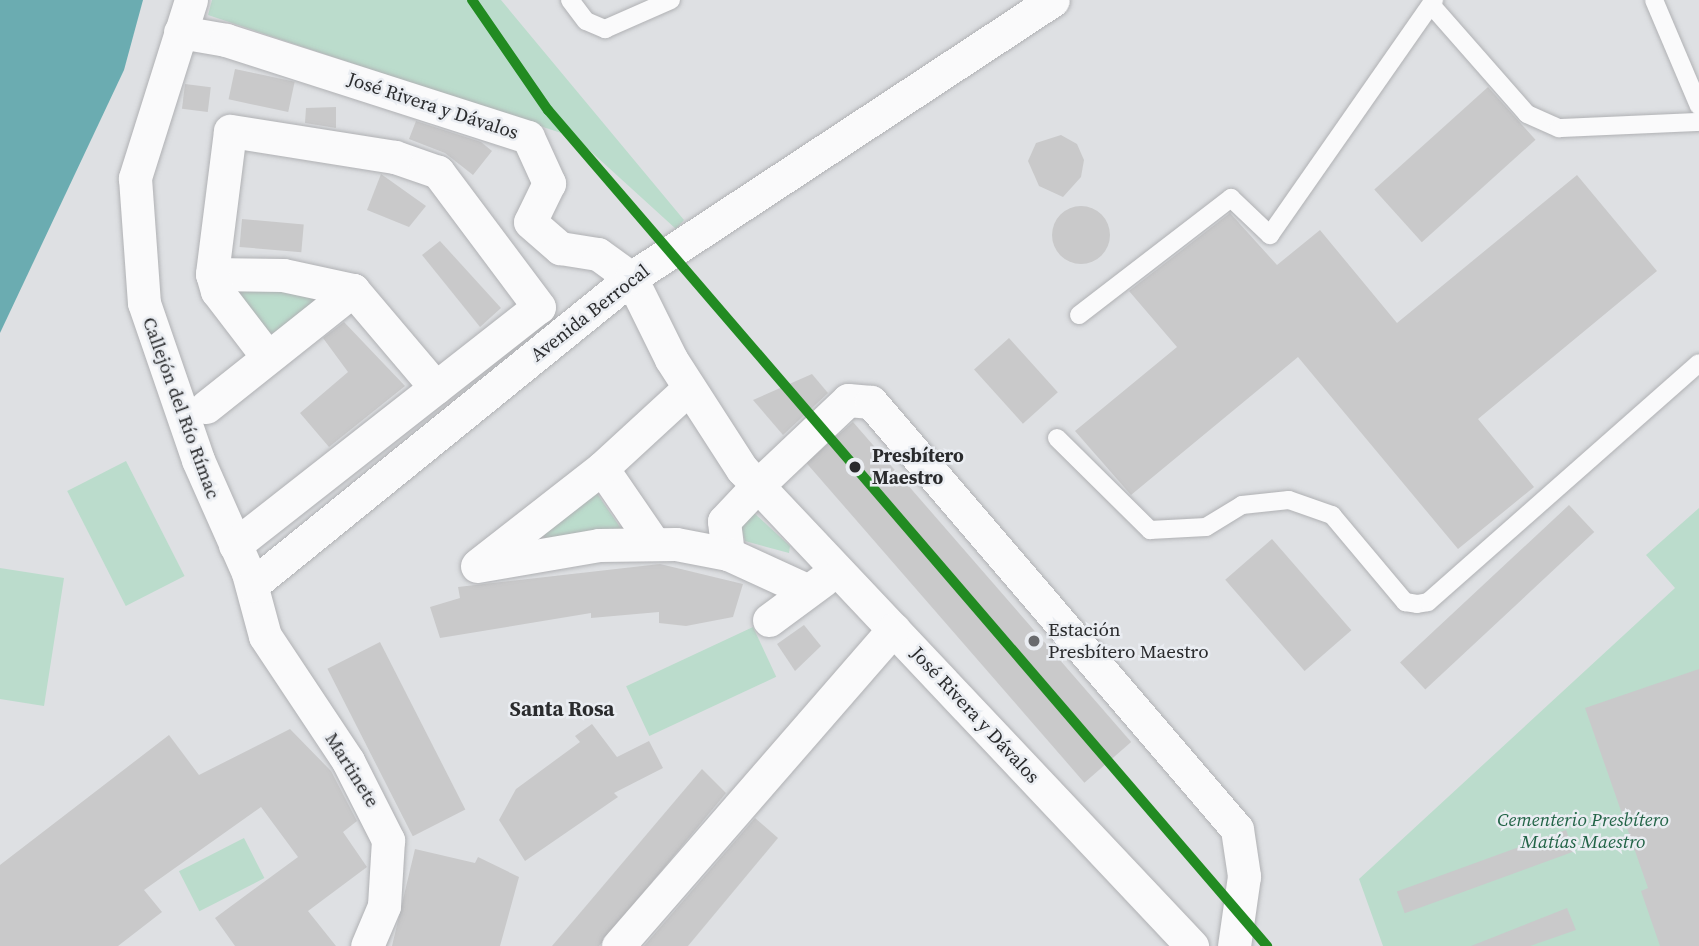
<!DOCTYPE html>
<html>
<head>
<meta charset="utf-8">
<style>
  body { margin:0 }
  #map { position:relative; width:1699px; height:946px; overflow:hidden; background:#dee0e3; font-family:"Source Serif 4",serif }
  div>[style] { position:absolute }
  .green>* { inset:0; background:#bbdccc; transform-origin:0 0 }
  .water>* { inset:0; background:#6bacb1 }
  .building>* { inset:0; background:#c9c9ca; transform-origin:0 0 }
  .round { border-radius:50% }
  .roads { filter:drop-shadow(0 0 2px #b0b1b4) drop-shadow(0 0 2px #b0b1b4) }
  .service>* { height:18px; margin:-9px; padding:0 9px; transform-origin:9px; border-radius:9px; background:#fafafb }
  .minor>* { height:33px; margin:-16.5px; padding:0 16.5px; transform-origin:16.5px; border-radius:16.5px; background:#fafafb }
  .metro-1>* { height:10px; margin:-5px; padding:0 5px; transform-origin:5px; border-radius:5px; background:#228b22 }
  .dots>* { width:19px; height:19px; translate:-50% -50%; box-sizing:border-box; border:4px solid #eaedf2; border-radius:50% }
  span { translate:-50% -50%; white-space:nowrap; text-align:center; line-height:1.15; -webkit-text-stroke:5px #eaedf2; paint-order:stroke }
  .street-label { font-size:19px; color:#2a2b2d }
  .stop-label { font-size:19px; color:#2a2b2d; font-weight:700 }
  .left { translate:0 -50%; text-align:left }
  .poi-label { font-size:19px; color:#2a2b2d }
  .park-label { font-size:19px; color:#226447; font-style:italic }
  .neighbourhood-label { font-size:21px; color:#2a2b2d; font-weight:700 }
</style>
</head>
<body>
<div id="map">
  <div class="green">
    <div style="clip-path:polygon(212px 0,501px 0,684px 220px,676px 229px,576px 138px,208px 15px)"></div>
    <div style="clip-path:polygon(283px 275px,353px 290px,266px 355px,217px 291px)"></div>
    <div style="left:126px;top:461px;width:129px;height:66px;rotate:63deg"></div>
    <div style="clip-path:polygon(596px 492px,622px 530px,544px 542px,544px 529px)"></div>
    <div style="clip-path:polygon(1699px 508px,1699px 946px,1383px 946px,1359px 879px,1675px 588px,1646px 555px)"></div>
    <div style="clip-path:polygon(753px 512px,790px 546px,789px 553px,745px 541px,739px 518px)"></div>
    <div style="clip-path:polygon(0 568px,64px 578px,44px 706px,0 699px)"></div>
    <div style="left:753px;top:627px;width:55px;height:140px;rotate:65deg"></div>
    <div style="left:244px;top:838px;width:45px;height:73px;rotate:63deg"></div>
  </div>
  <div class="water">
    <div style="clip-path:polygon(0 0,143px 0,124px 70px,0 333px)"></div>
  </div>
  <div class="building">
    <div style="left:235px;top:69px;width:61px;height:31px;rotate:12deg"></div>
    <div style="left:185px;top:84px;width:26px;height:25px;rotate:7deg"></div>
    <div style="left:1488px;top:87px;width:71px;height:153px;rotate:48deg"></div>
    <div style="clip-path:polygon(336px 107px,336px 128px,305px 123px,306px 108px)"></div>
    <div style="clip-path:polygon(416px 121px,481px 142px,492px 151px,473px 175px,445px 153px,409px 139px)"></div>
    <div style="clip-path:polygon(1061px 135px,1077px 144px,1084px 160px,1081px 177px,1063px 197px,1039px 186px,1028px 161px,1036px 143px)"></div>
    <div style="clip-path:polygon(381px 174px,426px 206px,409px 227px,367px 210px)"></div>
    <div style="clip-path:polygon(1577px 175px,1657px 271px,1478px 419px,1534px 487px,1458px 549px,1298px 357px,1131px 495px,1075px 431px,1177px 347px,1129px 291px,1230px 213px,1277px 265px,1320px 230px,1397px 323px)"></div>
    <div class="round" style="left:1052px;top:206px;width:58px;height:58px"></div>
    <div style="left:242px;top:219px;width:62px;height:28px;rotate:5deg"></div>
    <div style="clip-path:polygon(440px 241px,501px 308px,480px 327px,422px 255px)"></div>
    <div style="clip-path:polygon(344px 322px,405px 386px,329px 447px,300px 413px,348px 372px,323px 338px)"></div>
    <div style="left:1009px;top:338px;width:73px;height:47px;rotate:48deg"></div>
    <div style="clip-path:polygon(812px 374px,828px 393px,783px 435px,753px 400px)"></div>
    <div style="left:853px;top:422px;width:424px;height:62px;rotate:49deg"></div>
    <div style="left:1569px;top:505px;width:37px;height:231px;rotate:47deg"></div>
    <div style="left:1272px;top:539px;width:121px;height:62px;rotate:49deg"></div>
    <div style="clip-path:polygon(660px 564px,743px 584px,733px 617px,686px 626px,659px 623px,659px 612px,591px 618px,591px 613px,440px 638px,430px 607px,460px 598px,458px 587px)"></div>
    <div style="clip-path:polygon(804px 625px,821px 646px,795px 671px,777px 644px)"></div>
    <div style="left:380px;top:642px;width:188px;height:59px;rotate:63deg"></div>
    <div style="clip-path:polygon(1699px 669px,1699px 946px,1660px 946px,1641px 891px,1648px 888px,1585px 708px)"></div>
    <div style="clip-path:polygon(592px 724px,617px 757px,649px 741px,663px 768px,614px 793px,618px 797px,525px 861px,499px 820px,516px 789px,580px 742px,575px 736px)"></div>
    <div style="clip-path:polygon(290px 729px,331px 771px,357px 821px,343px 832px,367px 867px,308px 911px,336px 946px,235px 946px,215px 918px,298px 857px,261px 807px,144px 890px,162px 912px,118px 946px,0 946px,0 865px,169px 735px,199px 775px)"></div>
    <div style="clip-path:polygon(702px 769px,726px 793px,599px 946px,552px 946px)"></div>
    <div style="clip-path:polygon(755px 818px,778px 838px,688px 946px,644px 946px)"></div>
    <div style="left:1566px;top:830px;width:23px;height:180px;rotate:70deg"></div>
    <div style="clip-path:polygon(415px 849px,475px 863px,478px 857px,519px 877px,500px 946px,392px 946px)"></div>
    <div style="clip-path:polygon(1567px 908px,1576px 930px,1530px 946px,1471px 946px)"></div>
  </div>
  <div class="roads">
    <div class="service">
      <div style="left:570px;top:0;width:26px;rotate:53deg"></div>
      <div style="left:586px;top:21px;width:21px;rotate:23deg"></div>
      <div style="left:605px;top:29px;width:72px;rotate:-23.7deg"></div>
      <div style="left:1654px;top:0;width:115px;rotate:67deg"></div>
      <div style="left:1433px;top:7px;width:142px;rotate:48.7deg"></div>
      <div style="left:1527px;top:114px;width:35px;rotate:24deg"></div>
      <div style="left:1559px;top:128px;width:140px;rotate:-2.5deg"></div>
      <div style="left:1079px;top:315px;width:192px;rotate:-37.6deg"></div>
      <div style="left:1231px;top:198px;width:54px;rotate:43.5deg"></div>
      <div style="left:1270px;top:235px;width:287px;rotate:-55.1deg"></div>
      <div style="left:1057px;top:438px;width:131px;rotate:44.7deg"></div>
      <div style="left:1150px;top:530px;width:56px;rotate:-3.1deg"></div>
      <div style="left:1206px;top:527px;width:42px;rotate:-31.4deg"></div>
      <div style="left:1242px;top:505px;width:47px;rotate:-6.1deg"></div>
      <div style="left:1289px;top:500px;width:46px;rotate:19.2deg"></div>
      <div style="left:1332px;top:515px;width:114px;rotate:50deg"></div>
      <div style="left:1405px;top:602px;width:12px;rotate:9deg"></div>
      <div style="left:1417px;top:604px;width:11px;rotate:-10deg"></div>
      <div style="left:1428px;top:602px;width:361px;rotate:-41.4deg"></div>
    </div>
    <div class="minor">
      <div style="left:191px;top:0;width:187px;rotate:107.5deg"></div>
      <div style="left:135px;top:178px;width:125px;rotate:85.9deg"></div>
      <div style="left:144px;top:303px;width:166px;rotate:71deg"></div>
      <div style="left:198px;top:460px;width:124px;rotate:66.1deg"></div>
      <div style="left:248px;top:573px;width:65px;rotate:74.9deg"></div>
      <div style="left:265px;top:636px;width:150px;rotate:56.4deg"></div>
      <div style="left:348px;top:761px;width:89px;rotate:63.1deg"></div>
      <div style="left:388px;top:840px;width:66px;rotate:93.5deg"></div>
      <div style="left:384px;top:906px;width:43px;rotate:113deg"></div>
      <div style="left:180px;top:32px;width:47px;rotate:9.9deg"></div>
      <div style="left:226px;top:40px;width:317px;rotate:17.8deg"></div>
      <div style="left:528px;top:137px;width:51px;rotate:65.5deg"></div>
      <div style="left:549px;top:183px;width:43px;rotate:116deg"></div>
      <div style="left:530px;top:222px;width:40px;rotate:41deg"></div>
      <div style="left:560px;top:248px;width:38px;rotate:9deg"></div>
      <div style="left:598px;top:254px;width:41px;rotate:36deg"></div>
      <div style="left:631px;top:278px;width:90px;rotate:63.7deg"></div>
      <div style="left:671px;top:359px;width:131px;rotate:57.2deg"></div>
      <div style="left:742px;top:469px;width:656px;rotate:46.67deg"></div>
      <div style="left:212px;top:274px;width:71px;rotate:0.8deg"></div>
      <div style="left:283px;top:275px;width:72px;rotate:12.1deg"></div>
      <div style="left:353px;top:290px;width:128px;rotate:49.7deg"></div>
      <div style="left:206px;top:407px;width:188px;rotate:-38.5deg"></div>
      <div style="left:602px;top:468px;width:92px;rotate:55.6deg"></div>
      <div style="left:235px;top:545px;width:386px;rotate:-38.1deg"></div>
      <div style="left:539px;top:307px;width:169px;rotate:-126.8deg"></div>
      <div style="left:438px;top:172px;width:46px;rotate:-160.8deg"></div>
      <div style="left:395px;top:157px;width:167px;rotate:-171deg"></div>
      <div style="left:230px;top:131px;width:144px;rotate:97.2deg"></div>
      <div style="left:212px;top:274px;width:18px;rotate:74deg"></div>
      <div style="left:217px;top:291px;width:81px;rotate:52.6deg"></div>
      <div style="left:728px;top:554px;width:33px;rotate:-97deg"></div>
      <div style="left:724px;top:521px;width:48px;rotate:-46.7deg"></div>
      <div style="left:757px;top:486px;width:125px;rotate:-43.4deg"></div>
      <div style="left:848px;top:400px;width:23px;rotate:5deg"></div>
      <div style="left:871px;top:402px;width:562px;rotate:49.4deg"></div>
      <div style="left:1237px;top:829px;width:48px;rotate:81.5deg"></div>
      <div style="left:1244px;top:876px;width:71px;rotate:98.1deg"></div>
      <div style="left:479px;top:564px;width:156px;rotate:-38deg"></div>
      <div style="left:602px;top:468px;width:118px;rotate:-42.6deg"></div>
      <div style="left:477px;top:566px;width:124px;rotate:-9.8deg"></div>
      <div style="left:599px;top:545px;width:77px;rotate:-0.7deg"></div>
      <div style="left:676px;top:544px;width:53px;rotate:10.9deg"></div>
      <div style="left:728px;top:554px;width:84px;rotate:24.7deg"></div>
      <div style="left:252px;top:585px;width:488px;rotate:-39deg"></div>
      <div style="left:631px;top:278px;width:505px;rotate:-33.38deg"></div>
      <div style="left:769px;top:620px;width:67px;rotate:-36.5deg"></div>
      <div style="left:618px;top:946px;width:420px;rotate:-49deg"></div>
    </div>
  </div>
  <div class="metro-1">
    <div style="left:472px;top:0;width:134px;rotate:55.4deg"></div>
    <div style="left:548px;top:110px;width:1103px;rotate:49.3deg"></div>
  </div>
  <div class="dots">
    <div style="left:855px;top:467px;background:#2a2b2d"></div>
    <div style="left:1034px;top:641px;background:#696a6d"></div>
  </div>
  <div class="street-label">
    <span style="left:433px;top:106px;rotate:18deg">José Rivera y Dávalos</span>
    <span style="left:590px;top:313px;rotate:-38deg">Avenida Berrocal</span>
    <span style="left:181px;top:408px;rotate:70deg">Callejón del Río Rímac</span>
    <span style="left:975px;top:715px;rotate:47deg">José Rivera y Dávalos</span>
    <span style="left:352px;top:770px;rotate:58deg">Martinete</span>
  </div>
  <div class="stop-label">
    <span class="left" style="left:872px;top:467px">Presbítero<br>Maestro</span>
  </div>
  <div class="poi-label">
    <span class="left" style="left:1048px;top:641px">Estación<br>Presbítero Maestro</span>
  </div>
  <div class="park-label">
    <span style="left:1583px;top:831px">Cementerio Presbítero<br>Matías Maestro</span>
  </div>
  <div class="neighbourhood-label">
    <span style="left:562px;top:709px">Santa Rosa</span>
  </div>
</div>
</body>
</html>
